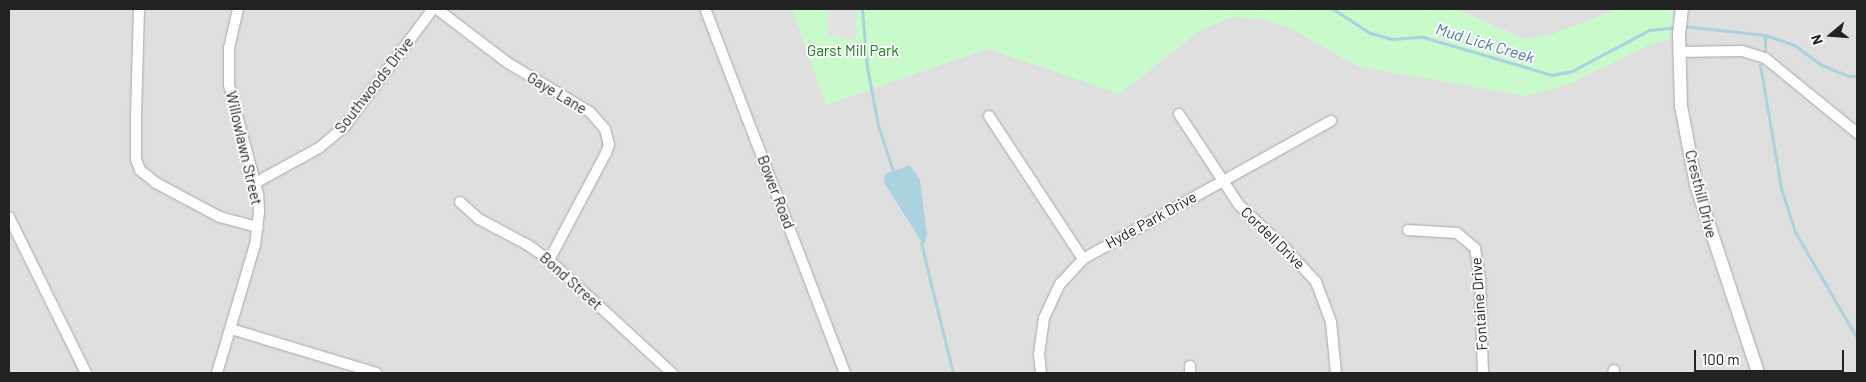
<!DOCTYPE html>
<html>
<head>
<meta charset="utf-8">
<style>
  body { margin:0 }
  #map { position:relative; width:1866px; height:382px; overflow:hidden; background:#f2efe9; font-family:Barlow,sans-serif }
  div>[style] { position:absolute }
  .residential>* { inset:0; background:#e0dfdf; transform-origin:0 0 }
  .park>* { inset:0; background:#c8facc }
  .parking>* { inset:0; background:#e2e2e2 }
  .water>* { inset:0; background:#aad3df }
  .stream>* { height:3px; margin:-1.5px; padding:0 1.5px; transform-origin:1.5px; border-radius:1.5px; background:#aad3df }
  .roads { filter:drop-shadow(0 0 1px #a9a9a9) drop-shadow(0 0 1px #a9a9a9) }
  .minor>* { height:10px; margin:-5px; padding:0 5px; transform-origin:5px; border-radius:5px; background:#fff }
  .tertiary>* { height:12px; margin:-6px; padding:0 6px; transform-origin:6px; border-radius:6px; background:#fff }
  span { translate:-50% -50%; white-space:nowrap; text-align:center; line-height:1.15; -webkit-text-stroke:4px #fff; paint-order:stroke }
  .park-label { font-size:15px; color:#0c8416 }
  .street-label { font-size:15px; color:#222 }
  .water-label { font-size:16px; color:#4a7aab; font-style:italic }
  .frame { position:absolute; inset:0; border:10px solid #222; pointer-events:none }
  .north { position:absolute; left:1806px; top:10px; width:50px; height:50px; -webkit-text-stroke:4px #fff; paint-order:stroke; rotate:252deg; font-size:14px; font-weight:700; line-height:20px; text-align:center; color:#222 }
  .north::after { content:''; display:block; margin:auto; width:18px; height:22px; background:#222; clip-path:polygon(50% 0,100% 100%,50% 72%,0 100%) }
  .scale { position:absolute; left:1694px; top:350px; width:150px; height:22px; box-sizing:border-box; border:2px solid #222; border-top:0; padding-left:6px; font-size:15px; line-height:18px; white-space:nowrap; color:#222; -webkit-text-stroke:4px #fff; paint-order:stroke }
</style>
</head>
<body>
<div id="map">
  <div class="residential">
    <div style="left:9px;top:9px;width:1848px;height:364px"></div>
  </div>
  <div class="park">
    <div style="clip-path:polygon(792px 9px,1456px 9px,1525px 39px,1553px 34px,1618px 9px,1673px 9px,1670px 39px,1647px 46px,1567px 85px,1525px 96px,1357px 66px,1290px 28px,1263px 19px,1231px 17px,1198px 32px,1120px 94px,988px 49px,826px 105px)"></div>
  </div>
  <div class="parking">
    <div style="clip-path:polygon(829px 9px,857px 9px,855px 40px,827px 35px)"></div>
  </div>
  <div class="water">
    <div style="clip-path:polygon(910px 165px,920px 180px,927px 235px,924px 246px,884px 182px,885px 174px)"></div>
  </div>
  <div class="stream">
    <div style="left:862px;top:9px;width:58px;rotate:85.1deg"></div>
    <div style="left:867px;top:67px;width:59px;rotate:79.3deg"></div>
    <div style="left:878px;top:125px;width:52px;rotate:71.9deg"></div>
    <div style="left:1333px;top:9px;width:44px;rotate:33deg"></div>
    <div style="left:1370px;top:33px;width:23px;rotate:15deg"></div>
    <div style="left:1392px;top:39px;width:31px;rotate:-4deg"></div>
    <div style="left:1423px;top:37px;width:134px;rotate:16.4deg"></div>
    <div style="left:1552px;top:75px;width:20px;rotate:-11deg"></div>
    <div style="left:1572px;top:71px;width:87px;rotate:-28deg"></div>
    <div style="left:1649px;top:30px;width:27px;rotate:-6deg"></div>
    <div style="left:1683px;top:26px;width:82px;rotate:6.3deg"></div>
    <div style="left:1765px;top:35px;width:31px;rotate:19deg"></div>
    <div style="left:1794px;top:45px;width:34px;rotate:36deg"></div>
    <div style="left:1822px;top:65px;width:29px;rotate:22deg"></div>
    <div style="left:1849px;top:76px;width:8px"></div>
    <div style="left:1765px;top:50px;width:15px;rotate:-90deg"></div>
    <div style="left:1760px;top:65px;width:125px;rotate:80.3deg"></div>
    <div style="left:1781px;top:188px;width:46px;rotate:72.3deg"></div>
    <div style="left:1795px;top:232px;width:123px;rotate:59.7deg"></div>
    <div style="left:921px;top:243px;width:134px;rotate:76.2deg"></div>
  </div>
  <div class="roads">
    <div class="minor">
      <div style="left:139px;top:9px;width:106px;rotate:91.6deg"></div>
      <div style="left:136px;top:115px;width:44px;rotate:90deg"></div>
      <div style="left:136px;top:159px;width:12px;rotate:70deg"></div>
      <div style="left:140px;top:170px;width:21px;rotate:39deg"></div>
      <div style="left:156px;top:183px;width:72px;rotate:28deg"></div>
      <div style="left:220px;top:217px;width:39px;rotate:15deg"></div>
      <div style="left:437px;top:9px;width:89px;rotate:37.3deg"></div>
      <div style="left:508px;top:63px;width:96px;rotate:30.9deg"></div>
      <div style="left:590px;top:112px;width:23px;rotate:49deg"></div>
      <div style="left:605px;top:129px;width:16px;rotate:76deg"></div>
      <div style="left:609px;top:145px;width:9px;rotate:111deg"></div>
      <div style="left:606px;top:153px;width:121px;rotate:118deg"></div>
      <div style="left:706px;top:11px;width:388px;rotate:69deg"></div>
      <div style="left:1679px;top:52px;width:63px;rotate:-0.9deg"></div>
      <div style="left:1742px;top:51px;width:24px;rotate:17deg"></div>
      <div style="left:1765px;top:58px;width:119px;rotate:39.2deg"></div>
      <div style="left:1179px;top:114px;width:109px;rotate:56.6deg"></div>
      <div style="left:1239px;top:205px;width:63px;rotate:43.1deg"></div>
      <div style="left:1285px;top:248px;width:46px;rotate:47.6deg"></div>
      <div style="left:1316px;top:282px;width:43px;rotate:69.4deg"></div>
      <div style="left:1331px;top:322px;width:51px;rotate:84.4deg"></div>
      <div style="left:989px;top:116px;width:171px;rotate:56.7deg"></div>
      <div style="left:255px;top:183px;width:73px;rotate:-28.7deg"></div>
      <div style="left:319px;top:148px;width:34px;rotate:-40deg"></div>
      <div style="left:345px;top:126px;width:146px;rotate:-53.1deg"></div>
      <div style="left:460px;top:202px;width:25px;rotate:42deg"></div>
      <div style="left:479px;top:219px;width:55px;rotate:28deg"></div>
      <div style="left:528px;top:245px;width:26px;rotate:36deg"></div>
      <div style="left:549px;top:260px;width:167px;rotate:42.6deg"></div>
      <div style="left:9px;top:217px;width:174px;rotate:63.7deg"></div>
      <div style="left:1408px;top:230px;width:49px;rotate:3.5deg"></div>
      <div style="left:1457px;top:233px;width:23px;rotate:40deg"></div>
      <div style="left:1475px;top:248px;width:30px;rotate:81deg"></div>
      <div style="left:1480px;top:278px;width:95px;rotate:88.2deg"></div>
      <div style="left:231px;top:329px;width:152px;rotate:16.8deg"></div>
      <div style="left:1190px;top:366px;width:7px;rotate:90deg"></div>
      <div style="left:217px;top:373px;width:134px;rotate:-73.5deg"></div>
      <div style="left:255px;top:245px;width:34px;rotate:-83deg"></div>
      <div style="left:259px;top:211px;width:17px;rotate:-93deg"></div>
      <div style="left:258px;top:194px;width:113px;rotate:-104.9deg"></div>
      <div style="left:229px;top:85px;width:37px;rotate:-90deg"></div>
      <div style="left:229px;top:48px;width:40px;rotate:-77deg"></div>
      <div style="left:1041px;top:373px;width:19px;rotate:-96deg"></div>
      <div style="left:1039px;top:354px;width:36px;rotate:-82deg"></div>
      <div style="left:1044px;top:318px;width:38px;rotate:-65deg"></div>
      <div style="left:1060px;top:284px;width:34px;rotate:-47deg"></div>
      <div style="left:1083px;top:259px;width:284px;rotate:-29.1deg"></div>
      <div style="left:1613px;top:373px;width:3px;rotate:-72deg"></div>
    </div>
    <div class="tertiary">
      <div style="left:1682px;top:9px;width:25px;rotate:97deg"></div>
      <div style="left:1679px;top:34px;width:72px;rotate:88.4deg"></div>
      <div style="left:1681px;top:106px;width:80px;rotate:79.2deg"></div>
      <div style="left:1696px;top:185px;width:198px;rotate:71.7deg"></div>
    </div>
  </div>
  <div class="park-label">
    <span style="left:853px;top:51px">Garst Mill Park</span>
  </div>
  <div class="street-label">
    <span style="left:374px;top:85px;rotate:-52deg">Southwoods Drive</span>
    <span style="left:557px;top:93px;rotate:31deg">Gaye Lane</span>
    <span style="left:244px;top:148px;rotate:77deg">Willowlawn Street</span>
    <span style="left:776px;top:192px;rotate:69deg">Bower Road</span>
    <span style="left:1701px;top:194px;rotate:76deg">Cresthill Drive</span>
    <span style="left:1151px;top:220px;rotate:-29deg">Hyde Park Drive</span>
    <span style="left:1273px;top:238px;rotate:44deg">Cordell Drive</span>
    <span style="left:571px;top:281px;rotate:42deg">Bond Street</span>
    <span style="left:1479px;top:304px;rotate:-94deg">Fontaine Drive</span>
  </div>
  <div class="water-label">
    <span style="left:1485px;top:43px;rotate:17deg">Mud Lick Creek</span>
  </div>
  <div class="frame"></div>
  <div class="north">N</div>
  <div class="scale">100 m</div>
</div>
</body>
</html>
